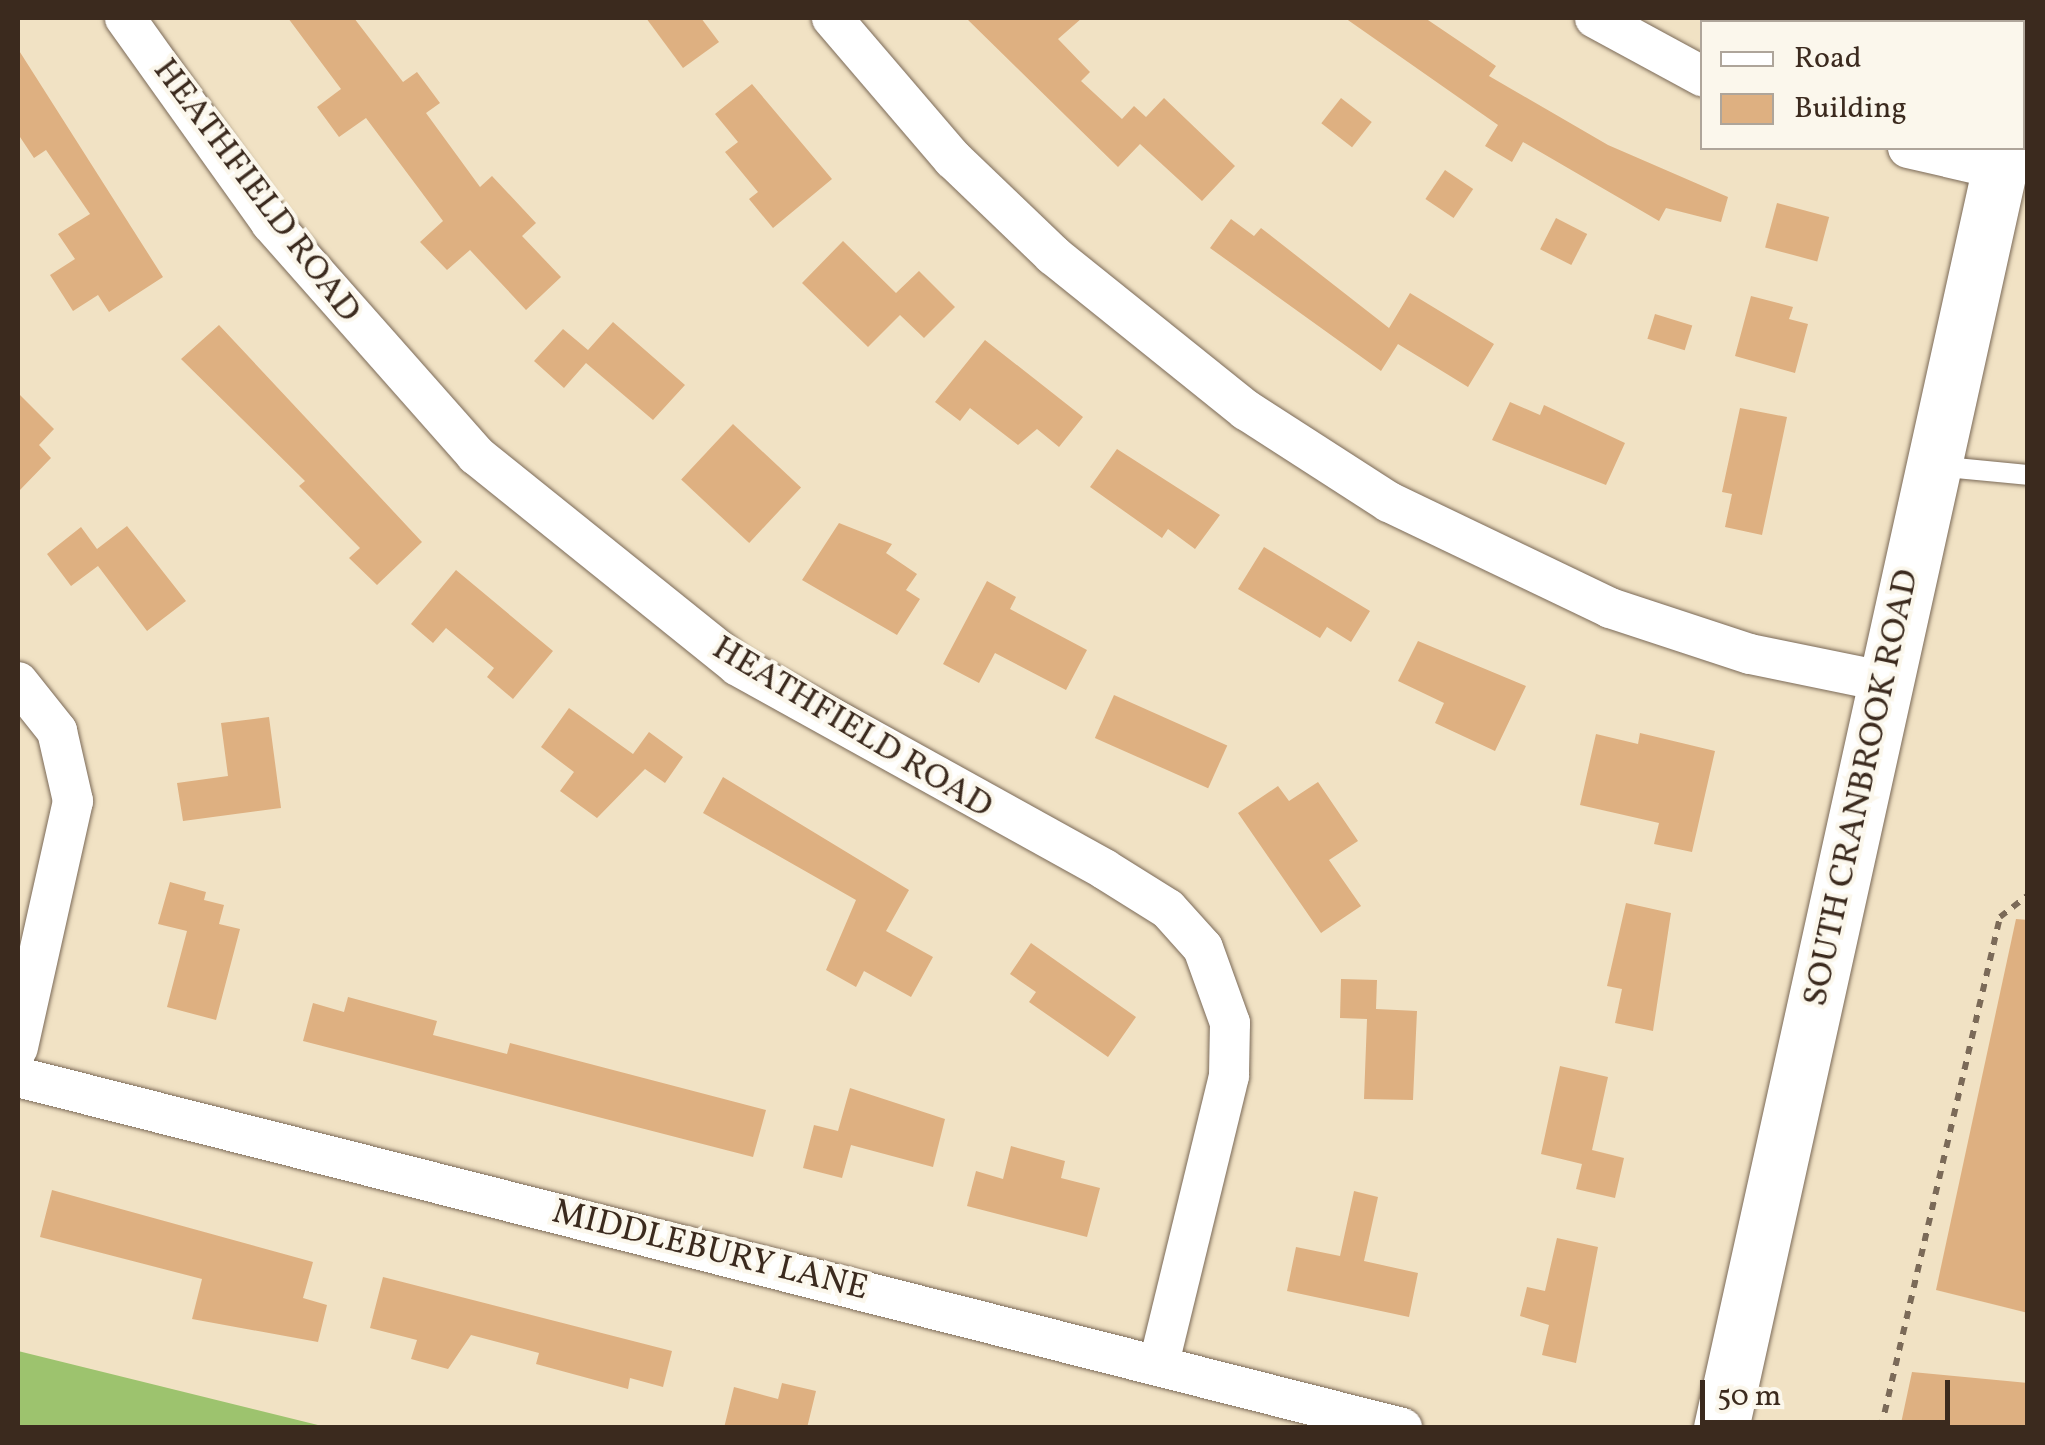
<!DOCTYPE html>
<html>
<head>
<meta charset="utf-8">
<style>
  body { margin:0 }
  #map { position:relative; width:2045px; height:1445px; overflow:hidden; background:#f1e2c4; font-family:Vollkorn,serif }
  div>[style] { position:absolute }
  .green>* { inset:0; background:#9dc36e }
  .building>* { inset:0; background:#deb081; transform-origin:0 0 }
  .path>* { height:6px; margin-top:-3px; transform-origin:0; background:repeating-linear-gradient(90deg,#7b6a58 0 8px,transparent 0 16px) }
  .roads { filter:drop-shadow(0 0 2px #7b6a58) drop-shadow(0 0 2px #7b6a58) }
  .lane>* { height:20px; margin:-10px; padding:0 10px; transform-origin:10px; border-radius:10px; background:#fff }
  .street>* { height:40px; margin:-20px; padding:0 20px; transform-origin:20px; border-radius:20px; background:#fff }
  .secondary>* { height:55px; margin:-27.5px; padding:0 27.5px; transform-origin:27.5px; border-radius:27.5px; background:#fff }
  span { translate:-50% -50%; white-space:nowrap; text-align:center; line-height:1.15; -webkit-text-stroke:8px #fbf7ec; paint-order:stroke }
  .street-label { font-size:35px; color:#3b2a1e }
  .frame { position:absolute; inset:0; border:20px solid #3b2a1e; pointer-events:none }
  .legend { position:absolute; left:1700px; top:20px; width:325px; height:130px; box-sizing:border-box; background:#fbf7ec; border:2px solid #aea59a; margin:0; padding:12px 18px; list-style:none; font-size:30px; color:#3b2a1e }
  .legend li { display:flex; align-items:center; gap:20px; height:50px }
  .legend b { width:50px; border:2px solid #aea59a }
  .scale { position:absolute; left:1700px; top:1380px; width:250px; height:45px; box-sizing:border-box; border:5px solid #3b2a1e; border-top:0; padding-left:12px; font-size:30px; line-height:35px; white-space:nowrap; color:#3b2a1e; -webkit-text-stroke:8px #fbf7ec; paint-order:stroke }
</style>
</head>
<body>
<div id="map">
  <div class="green">
    <div style="clip-path:polygon(18px 1351px,326px 1427px,18px 1427px)"></div>
  </div>
  <div class="building">
    <div style="clip-path:polygon(288px 18px,354px 18px,403px 82px,417px 72px,440px 103px,426px 113px,480px 187px,492px 176px,536px 223px,522px 236px,561px 277px,526px 310px,470px 250px,447px 270px,420px 242px,443px 221px,366px 118px,339px 137px,317px 107px,341px 89px)"></div>
    <div style="clip-path:polygon(646px 18px,701px 18px,719px 42px,683px 68px)"></div>
    <div style="clip-path:polygon(966px 18px,1082px 18px,1058px 39px,1090px 72px,1081px 81px,1122px 119px,1134px 106px,1146px 117px,1164px 98px,1235px 166px,1202px 201px,1140px 144px,1118px 167px)"></div>
    <div style="clip-path:polygon(1345px 18px,1425px 18px,1496px 66px,1489px 76px,1608px 145px,1728px 197px,1721px 222px,1666px 208px,1659px 221px,1523px 142px,1512px 162px,1485px 146px,1498px 125px)"></div>
    <div style="clip-path:polygon(18px 49px,163px 277px,109px 312px,98px 295px,73px 311px,50px 275px,75px 259px,58px 234px,90px 214px,46px 150px,34px 158px,18px 134px)"></div>
    <div style="clip-path:polygon(752px 84px,832px 179px,773px 228px,749px 199px,758px 192px,725px 152px,738px 142px,715px 114px)"></div>
    <div style="left:1341px;top:98px;width:39px;height:32px;rotate:38deg"></div>
    <div style="left:1445px;top:170px;width:34px;height:35px;rotate:34deg"></div>
    <div style="left:1777px;top:203px;width:54px;height:46px;rotate:15deg"></div>
    <div style="left:1556px;top:218px;width:35px;height:35px;rotate:27deg"></div>
    <div style="clip-path:polygon(1231px 219px,1254px 236px,1261px 228px,1389px 328px,1410px 293px,1494px 344px,1468px 387px,1398px 344px,1381px 371px,1210px 248px)"></div>
    <div style="clip-path:polygon(843px 241px,896px 293px,919px 271px,955px 307px,924px 338px,900px 315px,868px 347px,802px 283px)"></div>
    <div style="clip-path:polygon(1751px 296px,1793px 307px,1789px 319px,1808px 324px,1795px 373px,1735px 356px)"></div>
    <div style="left:1655px;top:314px;width:39px;height:26px;rotate:17deg"></div>
    <div style="clip-path:polygon(613px 322px,685px 385px,653px 420px,586px 363px,564px 388px,534px 361px,563px 329px,588px 350px)"></div>
    <div style="clip-path:polygon(219px 325px,422px 542px,377px 585px,349px 558px,360px 548px,299px 486px,305px 481px,181px 359px)"></div>
    <div style="clip-path:polygon(985px 340px,1083px 417px,1059px 447px,1037px 429px,1018px 445px,970px 408px,960px 421px,935px 402px)"></div>
    <div style="clip-path:polygon(18px 393px,54px 429px,39px 445px,51px 458px,18px 492px)"></div>
    <div style="clip-path:polygon(1510px 402px,1540px 415px,1544px 405px,1625px 443px,1606px 485px,1492px 440px)"></div>
    <div style="clip-path:polygon(1740px 408px,1787px 417px,1762px 535px,1725px 527px,1732px 494px,1722px 492px)"></div>
    <div style="left:733px;top:424px;width:93px;height:76px;rotate:43deg"></div>
    <div style="clip-path:polygon(1117px 449px,1220px 515px,1195px 549px,1168px 529px,1162px 538px,1090px 487px)"></div>
    <div style="clip-path:polygon(839px 523px,892px 544px,886px 553px,917px 574px,906px 590px,920px 599px,897px 635px,802px 580px)"></div>
    <div style="clip-path:polygon(127px 526px,186px 601px,147px 631px,98px 566px,71px 586px,47px 554px,81px 527px,97px 549px)"></div>
    <div style="clip-path:polygon(1264px 547px,1370px 611px,1351px 642px,1327px 627px,1320px 638px,1238px 589px)"></div>
    <div style="clip-path:polygon(456px 570px,553px 651px,513px 699px,487px 677px,494px 668px,446px 628px,433px 643px,411px 624px)"></div>
    <div style="clip-path:polygon(987px 581px,1016px 597px,1010px 609px,1087px 650px,1066px 690px,995px 653px,979px 683px,943px 664px)"></div>
    <div style="clip-path:polygon(1418px 641px,1526px 686px,1495px 751px,1435px 723px,1444px 703px,1398px 681px)"></div>
    <div style="left:1114px;top:695px;width:124px;height:47px;rotate:24deg"></div>
    <div style="clip-path:polygon(569px 708px,633px 754px,649px 732px,683px 757px,665px 783px,645px 769px,597px 818px,560px 791px,574px 772px,541px 747px)"></div>
    <div style="clip-path:polygon(269px 717px,281px 808px,183px 821px,177px 783px,228px 776px,221px 723px)"></div>
    <div style="clip-path:polygon(1640px 733px,1715px 751px,1692px 852px,1654px 844px,1659px 823px,1580px 805px,1596px 734px,1638px 744px)"></div>
    <div style="clip-path:polygon(723px 777px,909px 890px,886px 931px,933px 957px,911px 997px,864px 971px,856px 987px,826px 970px,856px 900px,703px 813px)"></div>
    <div style="clip-path:polygon(1318px 782px,1358px 841px,1329px 860px,1361px 906px,1321px 933px,1238px 813px,1278px 786px,1289px 801px)"></div>
    <div style="clip-path:polygon(170px 882px,206px 892px,204px 900px,224px 905px,219px 924px,240px 929px,216px 1020px,167px 1007px,187px 931px,158px 924px)"></div>
    <div style="clip-path:polygon(1626px 903px,1671px 913px,1653px 1031px,1615px 1023px,1622px 989px,1607px 986px)"></div>
    <div style="clip-path:polygon(2016px 919px,2028px 920px,2028px 1313px,1936px 1290px)"></div>
    <div style="clip-path:polygon(1031px 943px,1136px 1017px,1108px 1057px,1029px 1002px,1036px 992px,1010px 974px)"></div>
    <div style="clip-path:polygon(1341px 979px,1377px 980px,1376px 1009px,1417px 1011px,1413px 1100px,1364px 1099px,1367px 1019px,1340px 1018px)"></div>
    <div style="clip-path:polygon(348px 997px,437px 1021px,433px 1035px,507px 1054px,510px 1043px,766px 1110px,753px 1157px,303px 1041px,313px 1003px,344px 1012px)"></div>
    <div style="clip-path:polygon(1560px 1066px,1608px 1077px,1592px 1150px,1624px 1158px,1615px 1198px,1576px 1189px,1582px 1164px,1541px 1154px)"></div>
    <div style="clip-path:polygon(850px 1088px,945px 1119px,933px 1167px,851px 1145px,842px 1178px,803px 1168px,814px 1125px,838px 1131px)"></div>
    <div style="clip-path:polygon(1011px 1146px,1065px 1161px,1061px 1178px,1100px 1188px,1087px 1237px,967px 1206px,976px 1171px,1003px 1179px)"></div>
    <div style="clip-path:polygon(52px 1190px,313px 1262px,303px 1298px,327px 1305px,318px 1342px,192px 1319px,202px 1279px,40px 1237px)"></div>
    <div style="clip-path:polygon(1354px 1191px,1378px 1197px,1364px 1261px,1418px 1273px,1409px 1317px,1287px 1291px,1296px 1247px,1340px 1256px)"></div>
    <div style="clip-path:polygon(1557px 1238px,1598px 1247px,1576px 1363px,1542px 1355px,1549px 1325px,1520px 1316px,1527px 1287px,1545px 1291px)"></div>
    <div style="clip-path:polygon(383px 1277px,672px 1351px,663px 1387px,630px 1378px,628px 1389px,536px 1364px,539px 1353px,471px 1335px,448px 1369px,411px 1359px,417px 1340px,370px 1328px)"></div>
    <div style="clip-path:polygon(1912px 1372px,2028px 1383px,2028px 1428px,1900px 1428px)"></div>
    <div style="clip-path:polygon(782px 1383px,816px 1391px,807px 1428px,724px 1428px,734px 1387px,778px 1399px)"></div>
  </div>
  <div class="path">
    <div style="left:1881px;top:1428px;width:525px;rotate:-76.89deg"></div>
    <div style="left:2000px;top:917px;width:36px;rotate:-38deg"></div>
  </div>
  <div class="roads">
    <div class="lane">
      <div style="left:1935px;top:466px;width:93px;rotate:5.5deg"></div>
    </div>
    <div class="street">
      <div style="left:125px;top:18px;width:252px;rotate:54.5deg"></div>
      <div style="left:271px;top:223px;width:310px;rotate:48.5deg"></div>
      <div style="left:476px;top:455px;width:336px;rotate:38.8deg"></div>
      <div style="left:738px;top:666px;width:419px;rotate:29deg"></div>
      <div style="left:1104px;top:869px;width:75px;rotate:32deg"></div>
      <div style="left:1168px;top:909px;width:52px;rotate:48.1deg"></div>
      <div style="left:1203px;top:948px;width:80px;rotate:70.2deg"></div>
      <div style="left:1230px;top:1023px;width:53px;rotate:91.1deg"></div>
      <div style="left:1229px;top:1076px;width:296px;rotate:103.7deg"></div>
      <div style="left:832px;top:18px;width:186px;rotate:49.4deg"></div>
      <div style="left:953px;top:159px;width:139px;rotate:43.8deg"></div>
      <div style="left:1053px;top:255px;width:248px;rotate:38.8deg"></div>
      <div style="left:1246px;top:410px;width:170px;rotate:32.8deg"></div>
      <div style="left:1389px;top:502px;width:245px;rotate:25.6deg"></div>
      <div style="left:1610px;top:608px;width:147px;rotate:18.2deg"></div>
      <div style="left:1750px;top:654px;width:139px;rotate:11.6deg"></div>
      <div style="left:1595px;top:18px;width:122px;rotate:28.5deg"></div>
      <div style="left:1908px;top:148px;width:93px;rotate:13deg"></div>
      <div style="left:18px;top:682px;width:63px;rotate:51.5deg"></div>
      <div style="left:57px;top:731px;width:72px;rotate:77.1deg"></div>
      <div style="left:73px;top:801px;width:253px;rotate:102.6deg"></div>
      <div style="left:18px;top:1077px;width:1428px;rotate:14.23deg"></div>
    </div>
    <div class="secondary">
      <div style="left:2022px;top:68px;width:22px;rotate:-74deg"></div>
      <div style="left:1721px;top:1428px;width:1311px;rotate:-77.53deg"></div>
    </div>
  </div>
  <div class="street-label">
    <span style="left:256px;top:191px;rotate:53deg">HEATHFIELD ROAD</span>
    <span style="left:852px;top:728px;rotate:31deg">HEATHFIELD ROAD</span>
    <span style="left:1862px;top:788px;rotate:-78deg">SOUTH CRANBROOK ROAD</span>
    <span style="left:710px;top:1251px;rotate:14deg">MIDDLEBURY LANE</span>
  </div>
  <div class="frame"></div>
  <ul class="legend">
  <li><b style="height:12px;background:#fff"></b>Road</li>
  <li><b style="height:28px;background:#deb081"></b>Building</li>
  </ul>
  <div class="scale">50 m</div>
</div>
</body>
</html>
